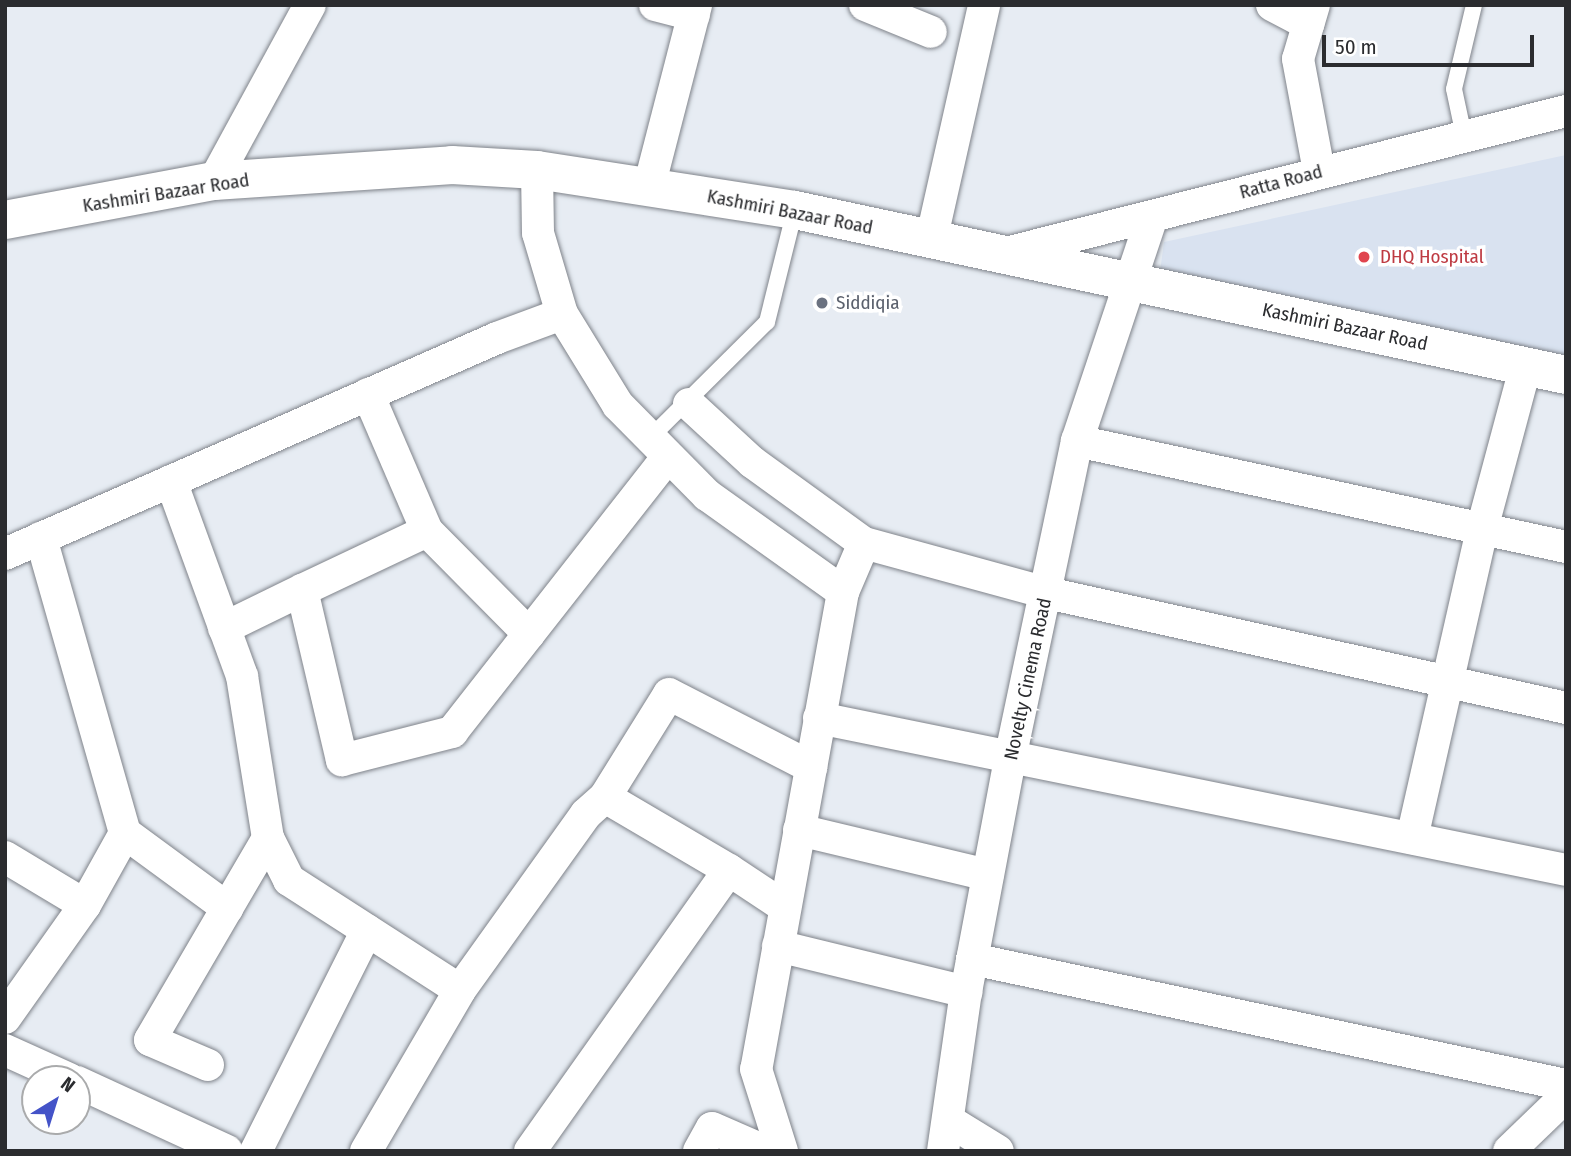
<!DOCTYPE html>
<html>
<head>
<meta charset="utf-8">
<style>
  body { margin:0 }
  #map { position:relative; width:1571px; height:1156px; overflow:hidden; background:#e7ecf3; font-family:"Fira Sans Condensed",sans-serif }
  div>[style] { position:absolute }
  .built>* { inset:0; background:#d9e2f0 }
  .roads { filter:drop-shadow(0 0 2px #7f838a) drop-shadow(0 0 2px #7f838a) }
  .service>* { height:16px; margin:-8px; padding:0 8px; transform-origin:8px; border-radius:8px; background:#fff }
  .minor>* { height:32px; margin:-16px; padding:0 16px; transform-origin:16px; border-radius:16px; background:#fff }
  .tertiary>* { height:38px; margin:-19px; padding:0 19px; transform-origin:19px; border-radius:19px; background:#fff }
  .dots>* { width:19px; height:19px; translate:-50% -50%; box-sizing:border-box; border:4px solid #fff; border-radius:50% }
  span { translate:-50% -50%; white-space:nowrap; text-align:center; line-height:1.15; -webkit-text-stroke:7px #fff; paint-order:stroke }
  .street-label { font-size:19px; color:#2b2c2f }
  .health-label { font-size:19px; color:#be3a42 }
  .left { translate:0 -50%; text-align:left }
  .worship-label { font-size:19px; color:#5b616d }
  .frame { position:absolute; inset:0; border:7px solid #2b2c2f; pointer-events:none }
  .north { position:absolute; left:21px; top:1065px; width:70px; height:70px; box-sizing:border-box; background:#fff; border:2px solid #aaabac; border-radius:50%; rotate:38deg; font-size:19px; font-weight:700; line-height:28px; text-align:center; color:#2b2c2f }
  .north::after { content:''; display:block; margin:auto; width:24px; height:32px; background:#4453c8; clip-path:polygon(50% 0,100% 100%,50% 72%,0 100%) }
  .scale { position:absolute; left:1322px; top:35px; width:212px; height:32px; box-sizing:border-box; border:4px solid #2b2c2f; border-top:0; padding-left:9px; font-size:21px; line-height:24px; white-space:nowrap; color:#2b2c2f; -webkit-text-stroke:5px #fff; paint-order:stroke }
</style>
</head>
<body>
<div id="map">
  <div class="built">
    <div style="clip-path:polygon(1566px 155px,1566px 363px,1160px 272px,1164px 242px)"></div>
  </div>
  <div class="roads">
    <div class="service">
      <div style="left:1464px;top:136px;width:48px;rotate:-102deg"></div>
      <div style="left:1454px;top:89px;width:86px;rotate:-76.6deg"></div>
      <div style="left:649px;top:439px;width:166px;rotate:-44.8deg"></div>
      <div style="left:767px;top:322px;width:115px;rotate:-76deg"></div>
    </div>
    <div class="minor">
      <div style="left:655px;top:5px;width:40px;rotate:14.4deg"></div>
      <div style="left:865px;top:5px;width:71px;rotate:22.2deg"></div>
      <div style="left:1272px;top:5px;width:41px;rotate:27.8deg"></div>
      <div style="left:1314px;top:5px;width:56px;rotate:106.5deg"></div>
      <div style="left:1298px;top:59px;width:114px;rotate:79.4deg"></div>
      <div style="left:537px;top:170px;width:63px;rotate:89.1deg"></div>
      <div style="left:538px;top:233px;width:84px;rotate:73.5deg"></div>
      <div style="left:562px;top:314px;width:107px;rotate:58.4deg"></div>
      <div style="left:618px;top:405px;width:127px;rotate:45.3deg"></div>
      <div style="left:707px;top:495px;width:167px;rotate:35.5deg"></div>
      <div style="left:843px;top:592px;width:485px;rotate:100.3deg"></div>
      <div style="left:756px;top:1069px;width:86px;rotate:72.4deg"></div>
      <div style="left:214px;top:181px;width:200px;rotate:-61.4deg"></div>
      <div style="left:649px;top:187px;width:188px;rotate:-75.5deg"></div>
      <div style="left:931px;top:241px;width:242px;rotate:-77.3deg"></div>
      <div style="left:1002px;top:254px;width:582px;rotate:-14.23deg"></div>
      <div style="left:368px;top:394px;width:149px;rotate:66.7deg"></div>
      <div style="left:689px;top:404px;width:86px;rotate:42.6deg"></div>
      <div style="left:752px;top:462px;width:138px;rotate:35.9deg"></div>
      <div style="left:1077px;top:441px;width:500px;rotate:12.23deg"></div>
      <div style="left:171px;top:481px;width:208px;rotate:70deg"></div>
      <div style="left:242px;top:676px;width:164px;rotate:80.9deg"></div>
      <div style="left:5px;top:554px;width:537px;rotate:-23.7deg"></div>
      <div style="left:497px;top:338px;width:69px;rotate:-20.3deg"></div>
      <div style="left:843px;top:592px;width:53px;rotate:-66.8deg"></div>
      <div style="left:864px;top:543px;width:190px;rotate:15.3deg"></div>
      <div style="left:1047px;top:593px;width:532px;rotate:12.49deg"></div>
      <div style="left:224px;top:628px;width:87px;rotate:-26deg"></div>
      <div style="left:529px;top:634px;width:145px;rotate:-134.7deg"></div>
      <div style="left:427px;top:531px;width:138px;rotate:154.7deg"></div>
      <div style="left:302px;top:590px;width:175px;rotate:76.8deg"></div>
      <div style="left:342px;top:760px;width:114px;rotate:-14.3deg"></div>
      <div style="left:452px;top:732px;width:348px;rotate:-51.9deg"></div>
      <div style="left:819px;top:718px;width:762px;rotate:11.5deg"></div>
      <div style="left:605px;top:797px;width:121px;rotate:-58.1deg"></div>
      <div style="left:669px;top:694px;width:160px;rotate:27.2deg"></div>
      <div style="left:799px;top:830px;width:194px;rotate:13.4deg"></div>
      <div style="left:125px;top:833px;width:127px;rotate:36.3deg"></div>
      <div style="left:1412px;top:838px;width:317px;rotate:-77.2deg"></div>
      <div style="left:1482px;top:529px;width:170px;rotate:-75deg"></div>
      <div style="left:5px;top:857px;width:93px;rotate:31deg"></div>
      <div style="left:85px;top:905px;width:82px;rotate:-60.9deg"></div>
      <div style="left:125px;top:833px;width:307px;rotate:-105.9deg"></div>
      <div style="left:778px;top:946px;width:194px;rotate:13.7deg"></div>
      <div style="left:972px;top:959px;width:607px;rotate:11.98deg"></div>
      <div style="left:5px;top:1018px;width:138px;rotate:-54.7deg"></div>
      <div style="left:5px;top:1050px;width:70px;rotate:24.4deg"></div>
      <div style="left:208px;top:1065px;width:63px;rotate:-156.7deg"></div>
      <div style="left:150px;top:1040px;width:234px;rotate:-59.7deg"></div>
      <div style="left:268px;top:838px;width:47px;rotate:63.4deg"></div>
      <div style="left:289px;top:880px;width:203px;rotate:32.8deg"></div>
      <div style="left:77px;top:1082px;width:165px;rotate:24.7deg"></div>
      <div style="left:951px;top:1122px;width:55px;rotate:31.7deg"></div>
      <div style="left:256px;top:1151px;width:247px;rotate:-63.3deg"></div>
      <div style="left:366px;top:1151px;width:186px;rotate:-59.7deg"></div>
      <div style="left:460px;top:990px;width:216px;rotate:-54.4deg"></div>
      <div style="left:586px;top:814px;width:25px;rotate:-42deg"></div>
      <div style="left:605px;top:797px;width:144px;rotate:30.5deg"></div>
      <div style="left:530px;top:1151px;width:344px;rotate:-54.7deg"></div>
      <div style="left:729px;top:870px;width:67px;rotate:33.5deg"></div>
      <div style="left:699px;top:1151px;width:26px;rotate:-61deg"></div>
      <div style="left:712px;top:1128px;width:58px;rotate:23.5deg"></div>
      <div style="left:943px;top:1151px;width:161px;rotate:-81.8deg"></div>
      <div style="left:966px;top:992px;width:242px;rotate:-79.3deg"></div>
      <div style="left:1011px;top:754px;width:320px;rotate:-78.1deg"></div>
      <div style="left:1077px;top:441px;width:236px;rotate:-71.5deg"></div>
      <div style="left:1509px;top:1151px;width:79px;rotate:-44deg"></div>
    </div>
    <div class="tertiary">
      <div style="left:5px;top:220px;width:213px;rotate:-10.6deg"></div>
      <div style="left:214px;top:181px;width:239px;rotate:-3.8deg"></div>
      <div style="left:452px;top:165px;width:85px;rotate:3.4deg"></div>
      <div style="left:537px;top:170px;width:261px;rotate:8.8deg"></div>
      <div style="left:795px;top:210px;width:788px;rotate:12.08deg"></div>
    </div>
  </div>
  <div class="dots">
    <div style="left:1364px;top:257px;background:#e0444e"></div>
    <div style="left:822px;top:303px;background:#6b7280"></div>
  </div>
  <div class="street-label">
    <span style="left:1281px;top:182px;rotate:-15deg">Ratta Road</span>
    <span style="left:166px;top:193px;rotate:-9deg">Kashmiri Bazaar Road</span>
    <span style="left:790px;top:212px;rotate:11deg">Kashmiri Bazaar Road</span>
    <span style="left:1345px;top:327px;rotate:12deg">Kashmiri Bazaar Road</span>
    <span style="left:1028px;top:679px;rotate:-78deg">Novelty Cinema Road</span>
  </div>
  <div class="health-label">
    <span class="left" style="left:1380px;top:257px">DHQ Hospital</span>
  </div>
  <div class="worship-label">
    <span class="left" style="left:836px;top:303px">Siddiqia</span>
  </div>
  <div class="frame"></div>
  <div class="north">N</div>
  <div class="scale">50 m</div>
</div>
</body>
</html>
